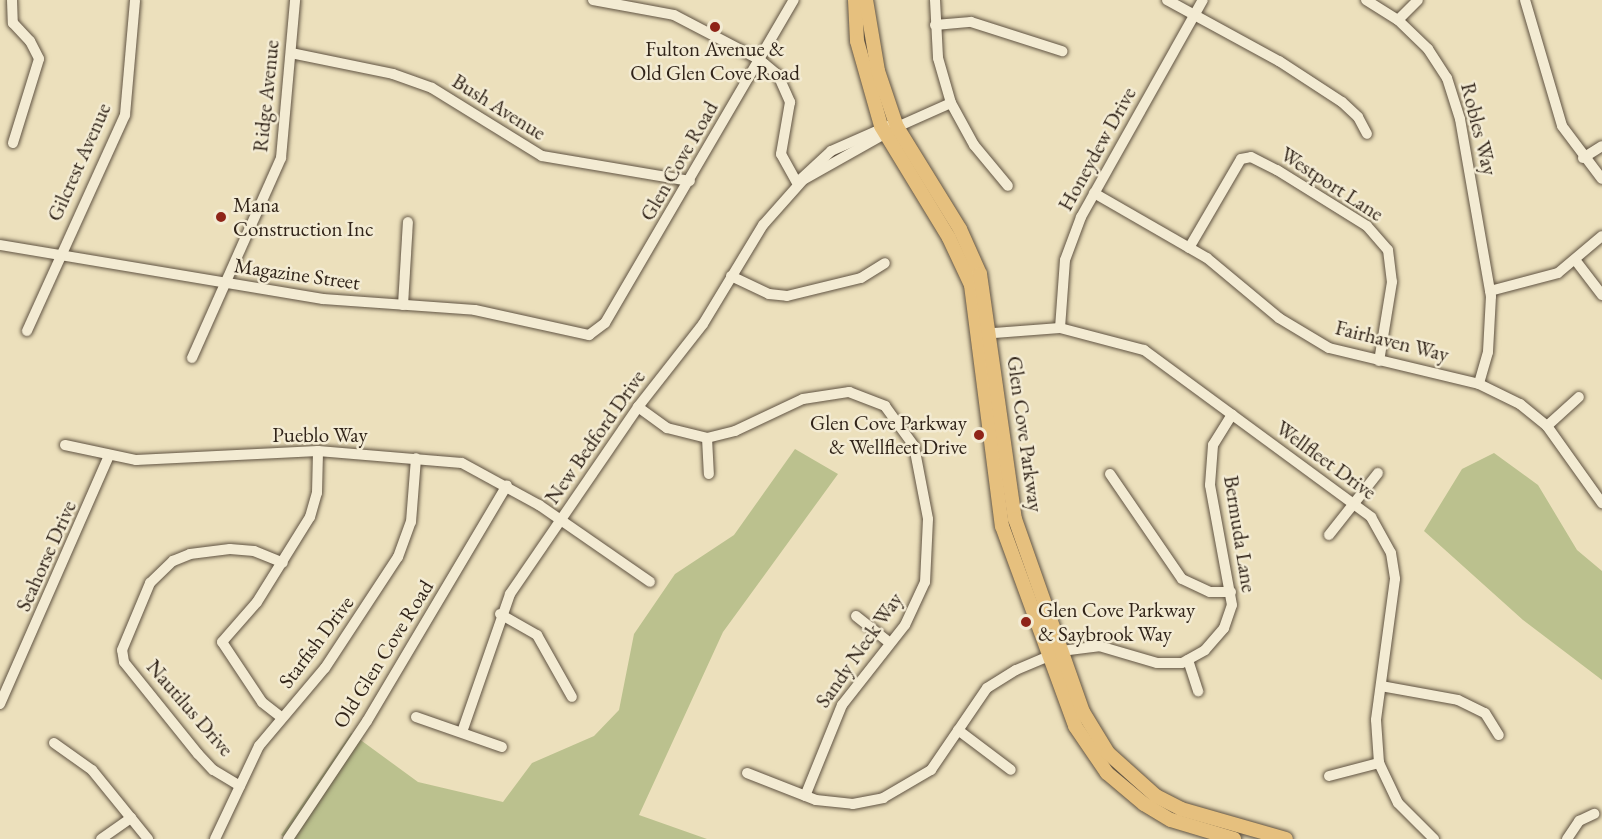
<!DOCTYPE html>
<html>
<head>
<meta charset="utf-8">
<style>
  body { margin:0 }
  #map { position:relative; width:1602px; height:839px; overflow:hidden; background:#ece0bc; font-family:"EB Garamond",serif }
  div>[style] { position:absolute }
  .green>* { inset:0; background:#bbc18e }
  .roads { filter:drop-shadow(0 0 2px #605342) drop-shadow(0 0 2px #605342) }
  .minor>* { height:10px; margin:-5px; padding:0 5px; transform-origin:5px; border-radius:5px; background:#f3ebd3 }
  .major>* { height:14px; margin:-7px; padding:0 7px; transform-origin:7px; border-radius:7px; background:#e6c07e }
  .dots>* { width:16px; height:16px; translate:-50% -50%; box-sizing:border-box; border:3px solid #f3ebd3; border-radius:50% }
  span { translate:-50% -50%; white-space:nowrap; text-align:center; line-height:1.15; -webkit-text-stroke:5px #f3ebd3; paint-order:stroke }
  .poi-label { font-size:21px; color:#312419 }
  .left { translate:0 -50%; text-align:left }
  .right { translate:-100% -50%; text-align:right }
  .street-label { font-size:21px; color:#312419 }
</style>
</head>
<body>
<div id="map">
  <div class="green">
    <div style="clip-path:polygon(795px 449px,838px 474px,723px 632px,639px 815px,707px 839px,287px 839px,281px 835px,351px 733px,418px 782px,503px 802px,532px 763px,594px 736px,619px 710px,634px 634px,675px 574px,734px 535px)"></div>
    <div style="clip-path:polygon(1494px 453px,1538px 485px,1577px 550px,1602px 571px,1602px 680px,1523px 620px,1424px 531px,1462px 469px)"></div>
  </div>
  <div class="roads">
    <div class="minor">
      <div style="left:12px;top:0;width:23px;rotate:88deg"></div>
      <div style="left:13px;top:23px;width:25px;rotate:47deg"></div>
      <div style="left:30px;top:41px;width:20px;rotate:63deg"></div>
      <div style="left:39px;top:59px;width:88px;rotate:107.2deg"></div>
      <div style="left:593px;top:0;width:82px;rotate:10.5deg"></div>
      <div style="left:674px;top:15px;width:97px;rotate:27.6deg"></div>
      <div style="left:760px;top:60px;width:23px;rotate:40deg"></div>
      <div style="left:778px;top:75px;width:30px;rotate:66deg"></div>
      <div style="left:790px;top:102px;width:53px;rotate:99.8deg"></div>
      <div style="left:781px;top:154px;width:35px;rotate:61deg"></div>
      <div style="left:935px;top:0;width:58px;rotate:87deg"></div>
      <div style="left:938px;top:58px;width:47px;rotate:73.9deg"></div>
      <div style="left:951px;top:103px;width:48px;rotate:61.3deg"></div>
      <div style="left:974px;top:145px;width:53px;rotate:50.3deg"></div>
      <div style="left:1167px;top:0;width:128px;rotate:28.6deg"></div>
      <div style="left:1279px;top:61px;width:75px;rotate:33.1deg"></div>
      <div style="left:1342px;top:102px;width:22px;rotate:43deg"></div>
      <div style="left:1358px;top:117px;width:19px;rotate:62deg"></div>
      <div style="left:1366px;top:0;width:38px;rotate:32deg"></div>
      <div style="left:1398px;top:20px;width:42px;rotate:44deg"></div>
      <div style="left:1428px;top:49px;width:35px;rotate:57deg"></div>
      <div style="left:1447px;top:78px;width:43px;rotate:72.4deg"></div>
      <div style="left:1460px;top:119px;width:180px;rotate:80.1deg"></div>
      <div style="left:1491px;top:296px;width:56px;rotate:93.1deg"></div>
      <div style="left:1488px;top:352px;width:33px;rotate:106deg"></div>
      <div style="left:1525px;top:0;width:131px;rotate:73.6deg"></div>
      <div style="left:1562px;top:126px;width:66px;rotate:53deg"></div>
      <div style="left:1398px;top:20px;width:28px;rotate:-45deg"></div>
      <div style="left:935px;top:25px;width:36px;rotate:-5deg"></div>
      <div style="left:971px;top:22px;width:96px;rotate:17.7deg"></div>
      <div style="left:291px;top:53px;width:104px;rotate:11.6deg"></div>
      <div style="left:393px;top:74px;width:41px;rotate:19.7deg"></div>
      <div style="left:432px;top:88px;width:129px;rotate:31.7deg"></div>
      <div style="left:542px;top:156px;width:150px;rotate:9.6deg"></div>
      <div style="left:1583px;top:158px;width:22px;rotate:-32deg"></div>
      <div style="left:801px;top:179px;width:41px;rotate:-43deg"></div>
      <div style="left:831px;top:151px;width:62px;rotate:-23.7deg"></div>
      <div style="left:1094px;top:193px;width:130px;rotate:29.9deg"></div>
      <div style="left:1207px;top:258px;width:94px;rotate:39.8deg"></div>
      <div style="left:1279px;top:318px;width:58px;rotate:31deg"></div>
      <div style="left:1329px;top:348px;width:154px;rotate:13.5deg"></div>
      <div style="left:1479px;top:384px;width:46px;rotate:26deg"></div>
      <div style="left:1520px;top:404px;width:35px;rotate:39deg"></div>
      <div style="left:1547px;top:426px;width:95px;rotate:54.5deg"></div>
      <div style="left:0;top:245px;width:327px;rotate:9.5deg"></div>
      <div style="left:323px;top:299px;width:152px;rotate:4.1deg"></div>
      <div style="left:475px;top:310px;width:117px;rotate:12.4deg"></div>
      <div style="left:589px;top:335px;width:20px;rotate:-37deg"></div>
      <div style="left:605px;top:323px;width:374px;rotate:-59.7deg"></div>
      <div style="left:1189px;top:248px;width:103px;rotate:-59.7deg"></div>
      <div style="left:1241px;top:159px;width:10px;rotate:-11deg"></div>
      <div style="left:1251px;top:157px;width:29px;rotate:27deg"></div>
      <div style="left:1277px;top:170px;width:106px;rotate:31.9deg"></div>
      <div style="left:1367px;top:226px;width:32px;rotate:49deg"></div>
      <div style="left:1388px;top:250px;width:32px;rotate:83deg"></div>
      <div style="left:1392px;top:282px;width:80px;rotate:99.3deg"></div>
      <div style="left:1576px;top:261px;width:43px;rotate:52.6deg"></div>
      <div style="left:731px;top:276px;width:42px;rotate:25.3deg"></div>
      <div style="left:769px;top:294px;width:18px;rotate:6deg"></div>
      <div style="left:787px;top:296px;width:76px;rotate:-13.7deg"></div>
      <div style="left:861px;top:278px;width:28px;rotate:-32deg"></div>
      <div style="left:1490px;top:291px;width:70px;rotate:-14.8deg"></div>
      <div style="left:1558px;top:273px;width:57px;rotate:-40.1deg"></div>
      <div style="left:403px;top:305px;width:83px;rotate:-86.6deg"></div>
      <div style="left:1060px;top:328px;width:68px;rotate:-85.8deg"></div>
      <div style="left:1065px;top:260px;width:46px;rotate:-69.6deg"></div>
      <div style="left:1081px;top:217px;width:249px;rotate:-60.7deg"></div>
      <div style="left:27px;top:331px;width:237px;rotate:-65.6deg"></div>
      <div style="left:125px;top:115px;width:115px;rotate:-85deg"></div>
      <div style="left:981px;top:334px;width:79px;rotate:-4.3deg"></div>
      <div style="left:1060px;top:328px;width:87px;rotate:14.7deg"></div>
      <div style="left:1144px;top:350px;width:282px;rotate:36.3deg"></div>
      <div style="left:1371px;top:517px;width:41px;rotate:60.9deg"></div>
      <div style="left:1391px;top:553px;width:26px;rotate:81deg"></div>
      <div style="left:1395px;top:579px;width:142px;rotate:97.7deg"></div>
      <div style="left:1376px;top:720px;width:43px;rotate:86deg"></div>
      <div style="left:1379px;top:763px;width:44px;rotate:64.6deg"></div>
      <div style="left:1398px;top:803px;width:51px;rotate:45deg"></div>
      <div style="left:192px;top:358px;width:219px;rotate:-66deg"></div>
      <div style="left:281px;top:158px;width:159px;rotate:-84.9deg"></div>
      <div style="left:638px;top:407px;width:36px;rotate:36deg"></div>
      <div style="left:667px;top:428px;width:41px;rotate:14deg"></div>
      <div style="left:707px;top:438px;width:29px;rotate:-14deg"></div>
      <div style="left:735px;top:431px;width:75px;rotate:-25.2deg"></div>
      <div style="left:803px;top:399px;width:47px;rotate:-8.7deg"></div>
      <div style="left:849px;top:392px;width:39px;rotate:21deg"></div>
      <div style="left:885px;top:406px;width:49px;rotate:54.1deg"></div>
      <div style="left:914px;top:446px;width:74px;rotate:79.1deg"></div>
      <div style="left:928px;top:519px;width:63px;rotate:92.7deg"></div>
      <div style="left:925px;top:582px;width:47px;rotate:114.9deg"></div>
      <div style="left:905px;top:625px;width:102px;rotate:128.2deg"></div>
      <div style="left:842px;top:705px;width:98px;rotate:112.1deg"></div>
      <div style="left:1547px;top:426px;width:43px;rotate:-42.2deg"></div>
      <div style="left:707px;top:438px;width:36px;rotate:87deg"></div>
      <div style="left:65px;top:445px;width:73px;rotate:11.9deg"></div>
      <div style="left:136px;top:460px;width:182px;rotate:-2.8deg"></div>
      <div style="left:318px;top:451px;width:144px;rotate:4.8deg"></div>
      <div style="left:462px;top:463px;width:88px;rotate:28.6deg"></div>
      <div style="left:539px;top:505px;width:135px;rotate:34.7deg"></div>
      <div style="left:1110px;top:474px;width:127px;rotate:55.6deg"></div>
      <div style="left:1182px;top:579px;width:31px;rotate:25deg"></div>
      <div style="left:1210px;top:592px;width:21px"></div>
      <div style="left:1329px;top:535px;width:79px;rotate:-51.7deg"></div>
      <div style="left:500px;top:614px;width:43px;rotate:29.6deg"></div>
      <div style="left:537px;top:635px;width:71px;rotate:60.6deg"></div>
      <div style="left:856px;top:616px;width:43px;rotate:38.5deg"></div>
      <div style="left:1188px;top:660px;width:33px;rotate:72deg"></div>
      <div style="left:1381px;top:686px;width:78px;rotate:10.3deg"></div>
      <div style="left:1458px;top:700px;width:30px;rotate:26deg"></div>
      <div style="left:1485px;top:713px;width:26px;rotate:58deg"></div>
      <div style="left:0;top:704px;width:271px;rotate:-66.3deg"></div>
      <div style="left:281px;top:717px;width:24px;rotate:-142deg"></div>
      <div style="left:262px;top:702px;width:72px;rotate:-123.7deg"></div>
      <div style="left:222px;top:642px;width:53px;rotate:-48.8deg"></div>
      <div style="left:257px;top:602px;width:100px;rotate:-58.1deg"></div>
      <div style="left:310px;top:517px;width:25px;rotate:-74deg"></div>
      <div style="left:317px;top:493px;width:42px;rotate:-88.6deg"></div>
      <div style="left:416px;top:717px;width:91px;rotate:19.2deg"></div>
      <div style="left:958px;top:730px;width:66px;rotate:37deg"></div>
      <div style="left:462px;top:732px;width:146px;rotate:-70.8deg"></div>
      <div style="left:510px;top:594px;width:227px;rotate:-55.6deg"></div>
      <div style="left:638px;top:407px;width:105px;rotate:-51.9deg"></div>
      <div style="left:703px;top:324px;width:116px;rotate:-58.8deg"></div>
      <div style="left:763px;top:225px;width:60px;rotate:-48.4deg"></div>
      <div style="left:803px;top:180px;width:108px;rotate:-29.4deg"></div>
      <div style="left:897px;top:127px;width:59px;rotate:-24deg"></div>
      <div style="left:54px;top:743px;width:47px;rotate:35.4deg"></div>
      <div style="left:92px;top:770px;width:89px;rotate:50.9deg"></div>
      <div style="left:747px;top:773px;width:74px;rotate:21.4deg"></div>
      <div style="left:816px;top:800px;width:37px;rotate:6deg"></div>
      <div style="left:853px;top:804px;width:31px;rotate:-11deg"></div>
      <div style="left:883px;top:798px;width:56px;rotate:-30.3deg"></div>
      <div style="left:931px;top:770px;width:99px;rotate:-55.7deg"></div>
      <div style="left:987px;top:688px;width:34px;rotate:-32deg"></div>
      <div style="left:1016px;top:670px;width:49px;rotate:-22.9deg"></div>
      <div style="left:1061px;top:651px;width:38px;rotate:-7deg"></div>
      <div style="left:1099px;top:646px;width:60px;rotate:16.3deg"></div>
      <div style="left:1157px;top:663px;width:25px"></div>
      <div style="left:1182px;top:663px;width:26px;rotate:-29deg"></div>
      <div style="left:1205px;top:650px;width:29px;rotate:-49deg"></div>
      <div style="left:1224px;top:628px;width:24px;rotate:-71deg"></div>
      <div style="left:1232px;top:605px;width:122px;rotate:-100.4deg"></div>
      <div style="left:1210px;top:485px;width:40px;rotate:-85.7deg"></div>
      <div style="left:1213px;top:445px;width:36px;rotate:-58deg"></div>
      <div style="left:1329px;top:776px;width:52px;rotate:-14.6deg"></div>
      <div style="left:240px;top:786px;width:31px;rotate:-149deg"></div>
      <div style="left:213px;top:770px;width:22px;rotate:-133deg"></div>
      <div style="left:198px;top:754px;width:118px;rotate:-128.8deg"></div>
      <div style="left:124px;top:662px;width:12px;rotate:-99deg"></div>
      <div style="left:122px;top:650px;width:73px;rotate:-67.3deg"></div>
      <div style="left:150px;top:583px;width:32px;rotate:-44deg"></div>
      <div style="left:173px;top:561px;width:18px;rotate:-22deg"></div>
      <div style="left:190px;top:554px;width:40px;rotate:-7.1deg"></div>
      <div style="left:230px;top:549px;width:24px;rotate:5deg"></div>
      <div style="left:254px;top:551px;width:31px;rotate:22deg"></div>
      <div style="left:101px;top:839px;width:37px;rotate:-35deg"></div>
      <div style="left:215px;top:839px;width:103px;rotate:-64.7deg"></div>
      <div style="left:259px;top:746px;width:102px;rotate:-49.8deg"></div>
      <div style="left:325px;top:668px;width:133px;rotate:-56.7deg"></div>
      <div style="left:398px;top:557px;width:37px;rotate:-70deg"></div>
      <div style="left:411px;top:522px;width:64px;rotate:-85.5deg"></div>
      <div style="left:288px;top:839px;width:142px;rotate:-56.2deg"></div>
      <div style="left:367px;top:721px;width:274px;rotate:-59.3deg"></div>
      <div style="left:1567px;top:839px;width:22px;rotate:-56deg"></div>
      <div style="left:1579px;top:821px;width:17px;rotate:-25deg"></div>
    </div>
    <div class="major">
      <div style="left:855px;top:0;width:41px;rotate:87.2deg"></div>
      <div style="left:857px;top:41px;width:88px;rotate:74.2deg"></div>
      <div style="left:881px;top:126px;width:131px;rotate:58.7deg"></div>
      <div style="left:949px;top:238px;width:52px;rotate:64.9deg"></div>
      <div style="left:971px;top:285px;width:243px;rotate:82.7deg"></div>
      <div style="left:1002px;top:526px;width:213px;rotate:69.9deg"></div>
      <div style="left:1075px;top:726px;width:57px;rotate:55.8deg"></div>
      <div style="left:1107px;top:773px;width:48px;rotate:40deg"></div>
      <div style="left:1144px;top:804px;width:31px;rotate:31deg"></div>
      <div style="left:1171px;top:820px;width:66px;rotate:16.8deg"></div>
      <div style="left:866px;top:0;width:72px;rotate:80.4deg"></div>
      <div style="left:878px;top:71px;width:59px;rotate:71.3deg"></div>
      <div style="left:897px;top:127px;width:120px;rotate:58.3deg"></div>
      <div style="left:960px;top:229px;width:49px;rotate:66deg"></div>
      <div style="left:980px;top:274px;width:247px;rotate:81.9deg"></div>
      <div style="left:1015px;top:519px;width:205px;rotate:70.6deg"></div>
      <div style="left:1083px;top:712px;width:48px;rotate:58.6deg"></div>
      <div style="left:1108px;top:753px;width:64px;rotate:41.9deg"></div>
      <div style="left:1156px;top:796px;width:28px;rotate:27deg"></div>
      <div style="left:1181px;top:809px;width:109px;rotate:15.9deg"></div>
    </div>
  </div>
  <div class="dots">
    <div style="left:715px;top:27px;background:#8f2418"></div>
    <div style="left:221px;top:217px;background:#8f2418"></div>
    <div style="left:979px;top:435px;background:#8f2418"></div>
    <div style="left:1026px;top:622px;background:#8f2418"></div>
  </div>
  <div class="poi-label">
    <span style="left:715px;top:61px">Fulton Avenue &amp;<br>Old Glen Cove Road</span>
    <span class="left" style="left:233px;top:217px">Mana<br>Construction Inc</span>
    <span class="right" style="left:967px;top:435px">Glen Cove Parkway<br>&amp; Wellfleet Drive</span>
    <span class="left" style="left:1038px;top:622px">Glen Cove Parkway<br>&amp; Saybrook Way</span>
  </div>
  <div class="street-label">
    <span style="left:266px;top:96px;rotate:-84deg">Ridge Avenue</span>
    <span style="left:499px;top:107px;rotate:32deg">Bush Avenue</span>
    <span style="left:1479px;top:129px;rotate:76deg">Robles Way</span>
    <span style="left:1097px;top:149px;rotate:-61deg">Honeydew Drive</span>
    <span style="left:679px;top:161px;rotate:-60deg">Glen Cove Road</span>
    <span style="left:79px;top:162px;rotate:-66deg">Gilcrest Avenue</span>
    <span style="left:1332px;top:184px;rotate:33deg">Westport Lane</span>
    <span style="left:297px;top:274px;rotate:8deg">Magazine Street</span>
    <span style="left:1392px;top:341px;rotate:14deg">Fairhaven Way</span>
    <span style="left:1025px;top:434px;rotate:82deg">Glen Cove Parkway</span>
    <span style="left:320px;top:435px">Pueblo Way</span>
    <span style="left:595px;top:437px;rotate:-55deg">New Bedford Drive</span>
    <span style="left:1326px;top:460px;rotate:36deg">Wellfleet Drive</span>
    <span style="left:1240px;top:534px;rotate:81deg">Bermuda Lane</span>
    <span style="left:46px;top:556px;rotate:-66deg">Seahorse Drive</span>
    <span style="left:316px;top:642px;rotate:-53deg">Starfish Drive</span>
    <span style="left:859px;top:650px;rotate:-55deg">Sandy Neck Way</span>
    <span style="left:383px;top:654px;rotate:-58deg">Old Glen Cove Road</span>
    <span style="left:190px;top:708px;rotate:49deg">Nautilus Drive</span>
  </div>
</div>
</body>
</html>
